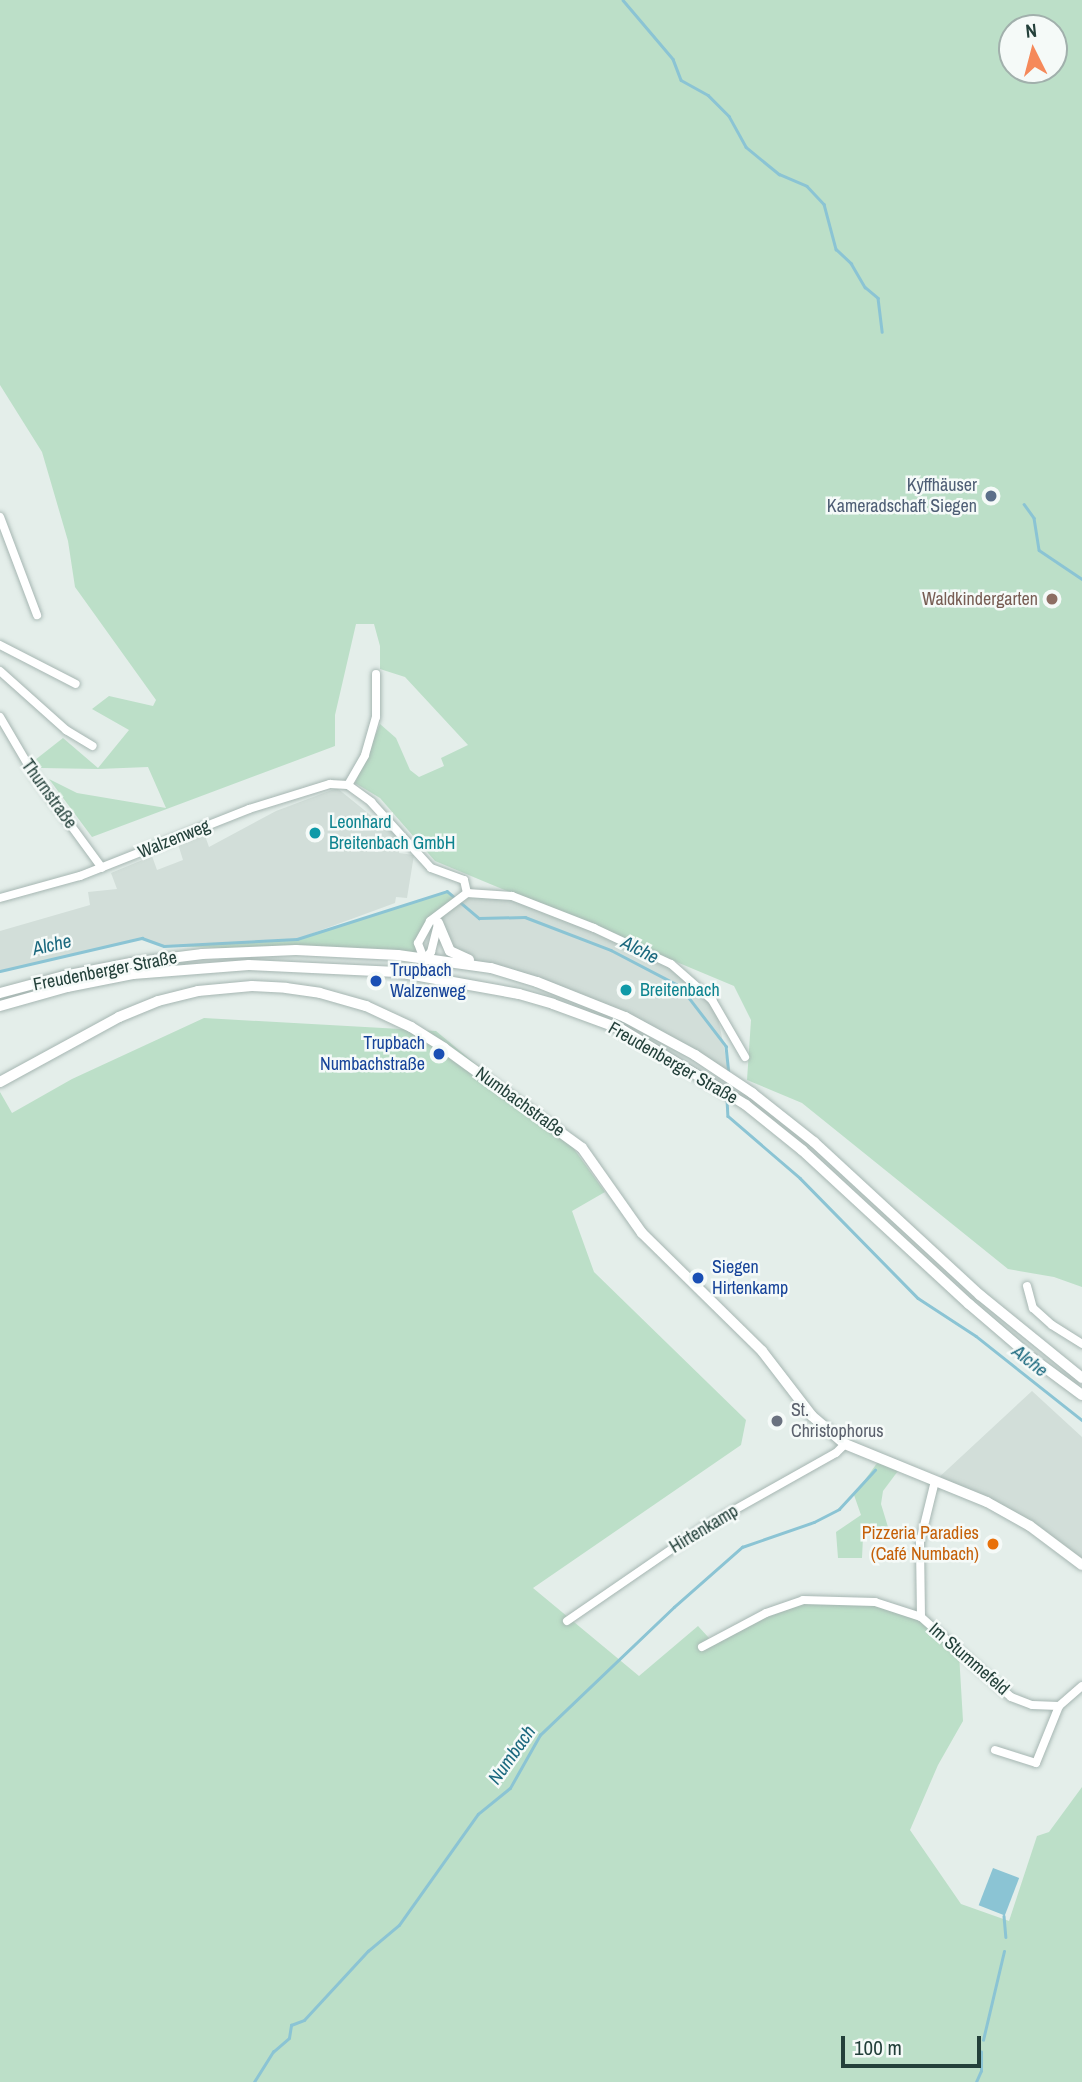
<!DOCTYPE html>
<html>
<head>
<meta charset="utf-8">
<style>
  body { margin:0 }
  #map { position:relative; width:1082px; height:2082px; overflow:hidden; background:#e4eeea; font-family:"Archivo Narrow",sans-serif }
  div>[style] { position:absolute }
  .built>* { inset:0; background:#d2ded9 }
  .green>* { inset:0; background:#bcdfc8 }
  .water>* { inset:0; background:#8bc4d4; transform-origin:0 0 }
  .stream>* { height:2.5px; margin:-1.25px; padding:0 1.25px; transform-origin:1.25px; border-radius:1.25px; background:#8bc4d4 }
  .roads { filter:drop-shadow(0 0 2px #a6b6b2) drop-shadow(0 0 2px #a6b6b2) }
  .street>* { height:8px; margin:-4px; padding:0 4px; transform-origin:4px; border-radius:4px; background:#fff }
  .secondary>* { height:10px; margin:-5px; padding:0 5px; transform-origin:5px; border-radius:5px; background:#fff }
  .dots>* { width:19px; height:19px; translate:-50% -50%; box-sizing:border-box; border:4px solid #f5faf8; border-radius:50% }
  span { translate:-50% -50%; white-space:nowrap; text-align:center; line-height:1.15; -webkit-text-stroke:5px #f5faf8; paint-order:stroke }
  .service-label { font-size:18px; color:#4e5e75 }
  .right { translate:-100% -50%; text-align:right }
  .education-label { font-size:18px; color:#785e54 }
  .street-label { font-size:18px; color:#23403a }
  .culture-label { font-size:18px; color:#0d838f }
  .left { translate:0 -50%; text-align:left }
  .transit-label { font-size:18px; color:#164399 }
  .worship-label { font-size:18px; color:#5b616d }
  .food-label { font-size:18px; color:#c56008 }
  .water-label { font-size:19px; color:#1a687e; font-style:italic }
  .north { position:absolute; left:998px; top:14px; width:70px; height:70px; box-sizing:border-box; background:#f5faf8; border:2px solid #a1b0ac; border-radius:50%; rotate:354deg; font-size:19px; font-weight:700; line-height:28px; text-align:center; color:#23403a }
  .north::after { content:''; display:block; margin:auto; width:24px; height:32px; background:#f5895a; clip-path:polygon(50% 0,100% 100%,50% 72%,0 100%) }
  .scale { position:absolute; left:841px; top:2036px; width:140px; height:32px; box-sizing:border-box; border:4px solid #23403a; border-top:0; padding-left:9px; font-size:21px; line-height:24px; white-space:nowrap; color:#23403a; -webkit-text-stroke:5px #f5faf8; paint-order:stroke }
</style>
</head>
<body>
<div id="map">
  <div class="built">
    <div style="clip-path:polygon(337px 788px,400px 839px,399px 853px,414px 855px,407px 898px,396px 897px,395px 903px,297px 939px,164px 946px,142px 938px,0 971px,0 931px,90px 905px,88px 892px,117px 889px,111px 873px,152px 856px,157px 870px,183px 860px,178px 844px,204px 833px,209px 847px,276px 811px)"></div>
    <div style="clip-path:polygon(467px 893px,512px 896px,668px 958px,714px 997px,730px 1078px,625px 1017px,456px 956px,437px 917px)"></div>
    <div style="clip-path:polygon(1032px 1391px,1082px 1437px,1082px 1565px,1030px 1526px,935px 1481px)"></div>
  </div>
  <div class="green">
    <div style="clip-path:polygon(evenodd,0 0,1082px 0,1082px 1287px,1054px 1277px,1008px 1269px,802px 1103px,747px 1080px,751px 1020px,734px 986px,435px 861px,380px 798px,355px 783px,380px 724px,396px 738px,410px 770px,419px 777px,444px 766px,441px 758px,468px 745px,405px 677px,380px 669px,380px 646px,374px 624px,356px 624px,335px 715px,335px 746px,92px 837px,49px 779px,77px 793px,166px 808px,148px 767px,98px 769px,41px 768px,35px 760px,63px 738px,98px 768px,129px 730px,92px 709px,109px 696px,153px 706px,156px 700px,75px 587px,68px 541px,42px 452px,0 385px,0 0,1012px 28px,1054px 28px,1054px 70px,1012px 70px,1012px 28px)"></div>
    <div style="clip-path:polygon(447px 891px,460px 900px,437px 917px,418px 943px,424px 959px,351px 952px,164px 946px,297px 939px)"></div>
    <div style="clip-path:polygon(204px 1018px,436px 1031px,569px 1142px,605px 1192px,572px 1211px,594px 1272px,746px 1420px,741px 1445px,533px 1588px,639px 1676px,698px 1626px,709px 1638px,703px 1645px,803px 1600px,875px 1602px,921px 1617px,959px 1653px,963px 1721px,938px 1765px,910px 1830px,961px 1904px,1009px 1921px,1037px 1836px,1049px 1832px,1082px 1787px,1082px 2082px,0 2082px,0 1092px,12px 1113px,72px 1079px)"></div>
    <div style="clip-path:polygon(880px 1459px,901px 1467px,883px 1491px,881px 1504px,888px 1527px,863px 1537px,862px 1558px,838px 1558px,836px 1532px,861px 1515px,854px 1495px)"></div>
  </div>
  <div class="water">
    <div style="left:993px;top:1868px;width:28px;height:40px;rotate:21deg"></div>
  </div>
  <div class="stream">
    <div style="left:623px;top:0;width:77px;rotate:49.7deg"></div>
    <div style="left:673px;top:59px;width:22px;rotate:69deg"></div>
    <div style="left:681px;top:80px;width:31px;rotate:29deg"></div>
    <div style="left:708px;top:95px;width:30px;rotate:45deg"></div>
    <div style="left:729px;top:116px;width:35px;rotate:61deg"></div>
    <div style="left:746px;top:147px;width:43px;rotate:39.3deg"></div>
    <div style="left:779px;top:174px;width:30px;rotate:23deg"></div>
    <div style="left:807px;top:186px;width:25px;rotate:47deg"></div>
    <div style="left:824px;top:204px;width:47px;rotate:75.1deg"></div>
    <div style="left:836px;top:249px;width:21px;rotate:43deg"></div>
    <div style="left:851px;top:263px;width:28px;rotate:60deg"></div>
    <div style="left:865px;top:287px;width:17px;rotate:40deg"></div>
    <div style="left:878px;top:298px;width:34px;rotate:83deg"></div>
    <div style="left:1024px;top:504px;width:17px;rotate:54deg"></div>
    <div style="left:1034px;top:518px;width:32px;rotate:81deg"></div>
    <div style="left:1039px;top:550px;width:52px;rotate:34deg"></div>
    <div style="left:0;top:971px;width:146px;rotate:-13.1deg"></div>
    <div style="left:142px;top:938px;width:23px;rotate:20deg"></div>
    <div style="left:164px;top:946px;width:133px;rotate:-3deg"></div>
    <div style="left:297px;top:939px;width:157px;rotate:-17.7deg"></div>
    <div style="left:447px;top:891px;width:42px;rotate:40.2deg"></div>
    <div style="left:479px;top:918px;width:46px;rotate:-1.2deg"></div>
    <div style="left:525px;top:917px;width:92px;rotate:21deg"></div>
    <div style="left:611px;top:950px;width:78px;rotate:27.6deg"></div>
    <div style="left:680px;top:986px;width:76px;rotate:52.5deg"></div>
    <div style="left:726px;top:1046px;width:29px;rotate:84deg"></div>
    <div style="left:727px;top:1099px;width:17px;rotate:87deg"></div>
    <div style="left:728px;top:1116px;width:95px;rotate:40.7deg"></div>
    <div style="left:800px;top:1178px;width:168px;rotate:45.5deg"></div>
    <div style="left:918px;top:1298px;width:69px;rotate:33.2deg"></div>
    <div style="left:976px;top:1336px;width:135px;rotate:38.4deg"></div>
    <div style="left:1004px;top:1916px;width:21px;rotate:85deg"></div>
    <div style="left:983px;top:2040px;width:91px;rotate:-76.7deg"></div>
    <div style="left:254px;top:2082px;width:36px;rotate:-58deg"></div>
    <div style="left:273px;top:2052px;width:21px;rotate:-41deg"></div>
    <div style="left:289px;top:2038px;width:13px;rotate:-81deg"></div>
    <div style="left:291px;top:2025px;width:14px;rotate:-21deg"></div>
    <div style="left:304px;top:2020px;width:94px;rotate:-47.2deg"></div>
    <div style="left:368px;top:1951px;width:40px;rotate:-40deg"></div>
    <div style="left:399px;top:1925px;width:136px;rotate:-54.6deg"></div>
    <div style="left:478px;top:1814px;width:41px;rotate:-39.1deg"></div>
    <div style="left:510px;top:1788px;width:61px;rotate:-60.5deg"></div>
    <div style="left:540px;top:1735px;width:185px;rotate:-43.7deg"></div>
    <div style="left:674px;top:1607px;width:91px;rotate:-41.4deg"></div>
    <div style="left:742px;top:1547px;width:76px;rotate:-19.1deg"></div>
    <div style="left:814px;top:1522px;width:28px;rotate:-27deg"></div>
    <div style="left:839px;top:1509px;width:53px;rotate:-47.3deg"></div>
    <div style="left:976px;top:2082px;width:12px;rotate:-66deg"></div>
    <div style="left:981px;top:2071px;width:19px;rotate:-90deg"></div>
  </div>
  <div class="roads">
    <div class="street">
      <div style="left:0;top:517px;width:105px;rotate:69.3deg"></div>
      <div style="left:0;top:645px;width:85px;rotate:27.2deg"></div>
      <div style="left:0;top:671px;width:89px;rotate:41.8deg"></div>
      <div style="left:66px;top:730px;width:31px;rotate:31deg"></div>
      <div style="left:0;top:717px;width:67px;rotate:59.6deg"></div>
      <div style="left:34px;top:775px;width:115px;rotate:53.8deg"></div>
      <div style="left:348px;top:785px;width:34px;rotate:-60deg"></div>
      <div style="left:365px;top:755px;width:40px;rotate:-74deg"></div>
      <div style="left:376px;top:717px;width:43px;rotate:-90deg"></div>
      <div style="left:467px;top:893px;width:45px;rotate:3.8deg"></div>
      <div style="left:512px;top:896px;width:88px;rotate:21.3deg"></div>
      <div style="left:594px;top:928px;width:85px;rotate:25.1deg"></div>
      <div style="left:671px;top:964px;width:55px;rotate:41.3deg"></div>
      <div style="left:712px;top:1000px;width:66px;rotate:59.9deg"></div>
      <div style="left:0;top:898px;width:83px;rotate:-15.4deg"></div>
      <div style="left:80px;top:876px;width:182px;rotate:-21.6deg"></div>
      <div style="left:249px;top:809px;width:85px;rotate:-17.2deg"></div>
      <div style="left:330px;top:784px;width:18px;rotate:3deg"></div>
      <div style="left:348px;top:785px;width:29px;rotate:36deg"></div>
      <div style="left:371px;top:802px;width:89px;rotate:47.7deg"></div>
      <div style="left:431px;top:868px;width:35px;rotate:20deg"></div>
      <div style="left:464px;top:880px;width:13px;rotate:77deg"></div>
      <div style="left:424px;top:959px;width:10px;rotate:-45deg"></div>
      <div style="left:431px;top:952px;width:29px;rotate:-76deg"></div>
      <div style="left:422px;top:976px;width:17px;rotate:-83deg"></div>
      <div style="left:424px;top:959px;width:17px;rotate:-111deg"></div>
      <div style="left:418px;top:943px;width:25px;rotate:-61deg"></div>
      <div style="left:430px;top:921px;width:46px;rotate:-37.1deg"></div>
      <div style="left:1027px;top:1286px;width:23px;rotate:75deg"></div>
      <div style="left:1033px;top:1308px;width:25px;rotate:42deg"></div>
      <div style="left:1052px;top:1325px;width:36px;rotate:32deg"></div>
      <div style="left:921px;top:1617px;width:75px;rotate:-90.8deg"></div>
      <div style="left:920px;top:1542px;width:63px;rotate:-76.2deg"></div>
      <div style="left:567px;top:1621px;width:166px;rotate:-34.5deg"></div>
      <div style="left:704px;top:1527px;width:151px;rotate:-29.3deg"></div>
      <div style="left:836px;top:1453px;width:13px;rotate:-45deg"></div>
      <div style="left:702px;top:1647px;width:72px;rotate:-28deg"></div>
      <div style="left:766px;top:1613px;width:39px;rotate:-19deg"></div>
      <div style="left:803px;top:1600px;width:72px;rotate:1.6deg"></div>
      <div style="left:875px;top:1602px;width:48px;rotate:18.1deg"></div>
      <div style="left:921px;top:1617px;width:120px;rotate:41.6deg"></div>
      <div style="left:1011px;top:1697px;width:22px;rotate:21deg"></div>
      <div style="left:1032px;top:1705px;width:27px;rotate:2deg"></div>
      <div style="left:1059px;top:1706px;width:30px;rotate:-41deg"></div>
      <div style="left:995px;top:1750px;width:43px;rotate:17.6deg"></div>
      <div style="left:1036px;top:1763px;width:61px;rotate:-68deg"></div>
    </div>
    <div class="secondary">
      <div style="left:438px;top:923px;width:30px;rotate:67deg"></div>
      <div style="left:450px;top:951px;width:21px;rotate:25deg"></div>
      <div style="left:0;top:993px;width:66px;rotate:-14.9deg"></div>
      <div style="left:64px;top:976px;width:68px;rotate:-11deg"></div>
      <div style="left:131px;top:963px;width:72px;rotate:-7.2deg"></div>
      <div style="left:202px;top:954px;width:94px;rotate:-2.4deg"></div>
      <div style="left:296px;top:950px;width:102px;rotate:2.8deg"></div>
      <div style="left:398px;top:955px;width:94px;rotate:8deg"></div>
      <div style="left:491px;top:968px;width:48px;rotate:16.9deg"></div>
      <div style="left:537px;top:982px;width:95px;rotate:21.7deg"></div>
      <div style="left:625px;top:1017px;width:80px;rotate:28.5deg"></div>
      <div style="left:695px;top:1055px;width:69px;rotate:33.7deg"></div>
      <div style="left:752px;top:1093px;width:79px;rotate:38.3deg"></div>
      <div style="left:814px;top:1142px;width:226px;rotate:42.7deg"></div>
      <div style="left:980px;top:1295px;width:132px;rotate:39.1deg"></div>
      <div style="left:0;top:1006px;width:70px;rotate:-15.8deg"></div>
      <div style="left:67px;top:987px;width:67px;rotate:-11.1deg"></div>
      <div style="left:133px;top:974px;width:116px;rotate:-4.4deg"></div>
      <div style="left:249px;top:965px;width:148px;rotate:2.7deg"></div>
      <div style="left:397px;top:972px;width:124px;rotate:10.2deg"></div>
      <div style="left:519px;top:994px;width:35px;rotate:16deg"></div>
      <div style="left:553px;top:1004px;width:72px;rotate:20.2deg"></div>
      <div style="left:621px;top:1029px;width:146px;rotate:31.3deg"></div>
      <div style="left:746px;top:1105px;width:72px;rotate:38.8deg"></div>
      <div style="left:802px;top:1150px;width:227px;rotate:42.7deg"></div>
      <div style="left:969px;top:1304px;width:83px;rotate:40.6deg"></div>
      <div style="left:1032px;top:1358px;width:62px;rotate:36.5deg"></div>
      <div style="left:0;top:1082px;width:136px;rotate:-28.6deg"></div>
      <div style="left:119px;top:1017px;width:42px;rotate:-22.3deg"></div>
      <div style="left:158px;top:1001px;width:41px;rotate:-14deg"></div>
      <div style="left:198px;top:991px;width:54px;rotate:-5.3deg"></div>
      <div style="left:252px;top:986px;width:34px;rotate:3deg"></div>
      <div style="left:286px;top:988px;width:34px;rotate:8deg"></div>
      <div style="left:320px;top:993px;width:48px;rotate:15.8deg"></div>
      <div style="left:366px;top:1006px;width:50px;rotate:25deg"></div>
      <div style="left:411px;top:1027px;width:39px;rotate:32deg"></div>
      <div style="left:444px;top:1048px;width:170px;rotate:35.9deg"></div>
      <div style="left:582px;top:1148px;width:104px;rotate:54.8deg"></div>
      <div style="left:642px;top:1233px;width:168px;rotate:44.5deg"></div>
      <div style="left:762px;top:1351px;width:82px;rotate:52.4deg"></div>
      <div style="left:812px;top:1416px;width:43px;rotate:40.3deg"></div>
      <div style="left:845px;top:1444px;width:153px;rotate:22.2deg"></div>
      <div style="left:987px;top:1502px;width:49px;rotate:29.2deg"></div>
      <div style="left:1030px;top:1526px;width:65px;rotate:36.9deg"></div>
    </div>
  </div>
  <div class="dots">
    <div style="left:991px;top:496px;background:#5c6f8a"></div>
    <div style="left:1052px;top:599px;background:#8d6e63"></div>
    <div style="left:315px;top:833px;background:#0f9aa8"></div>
    <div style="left:376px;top:981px;background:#1a4fb4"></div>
    <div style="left:626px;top:990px;background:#0f9aa8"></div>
    <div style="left:439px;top:1054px;background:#1a4fb4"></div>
    <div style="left:698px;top:1278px;background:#1a4fb4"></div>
    <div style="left:777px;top:1421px;background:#6b7280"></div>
    <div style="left:993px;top:1544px;background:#e8710a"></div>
  </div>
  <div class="service-label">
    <span class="right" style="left:977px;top:496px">Kyffhäuser<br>Kameradschaft Siegen</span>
  </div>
  <div class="education-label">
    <span class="right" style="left:1038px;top:599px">Waldkindergarten</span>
  </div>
  <div class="street-label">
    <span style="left:49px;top:794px;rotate:54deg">Thurnstraße</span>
    <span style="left:174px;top:839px;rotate:-22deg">Walzenweg</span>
    <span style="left:105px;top:971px;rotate:-11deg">Freudenberger Straße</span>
    <span style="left:673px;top:1063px;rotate:30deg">Freudenberger Straße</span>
    <span style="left:520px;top:1102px;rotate:36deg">Numbachstraße</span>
    <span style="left:704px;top:1529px;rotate:-31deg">Hirtenkamp</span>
    <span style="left:969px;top:1659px;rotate:41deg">Im Stummefeld</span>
  </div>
  <div class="culture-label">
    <span class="left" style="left:329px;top:833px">Leonhard<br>Breitenbach GmbH</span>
    <span class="left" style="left:640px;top:990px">Breitenbach</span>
  </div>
  <div class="transit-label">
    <span class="left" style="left:390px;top:981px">Trupbach<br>Walzenweg</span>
    <span class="right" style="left:425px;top:1054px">Trupbach<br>Numbachstraße</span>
    <span class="left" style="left:712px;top:1278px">Siegen<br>Hirtenkamp</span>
  </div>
  <div class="worship-label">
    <span class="left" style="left:791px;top:1421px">St.<br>Christophorus</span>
  </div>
  <div class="food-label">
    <span class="right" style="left:979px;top:1544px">Pizzeria Paradies<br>(Café Numbach)</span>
  </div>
  <div class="water-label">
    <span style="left:52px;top:945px;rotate:-13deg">Alche</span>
    <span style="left:640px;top:950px;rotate:27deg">Alche</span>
    <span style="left:1030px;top:1361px;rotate:38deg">Alche</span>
    <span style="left:512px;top:1755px;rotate:-55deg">Numbach</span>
  </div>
  <div class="north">N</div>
  <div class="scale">100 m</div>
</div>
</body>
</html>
